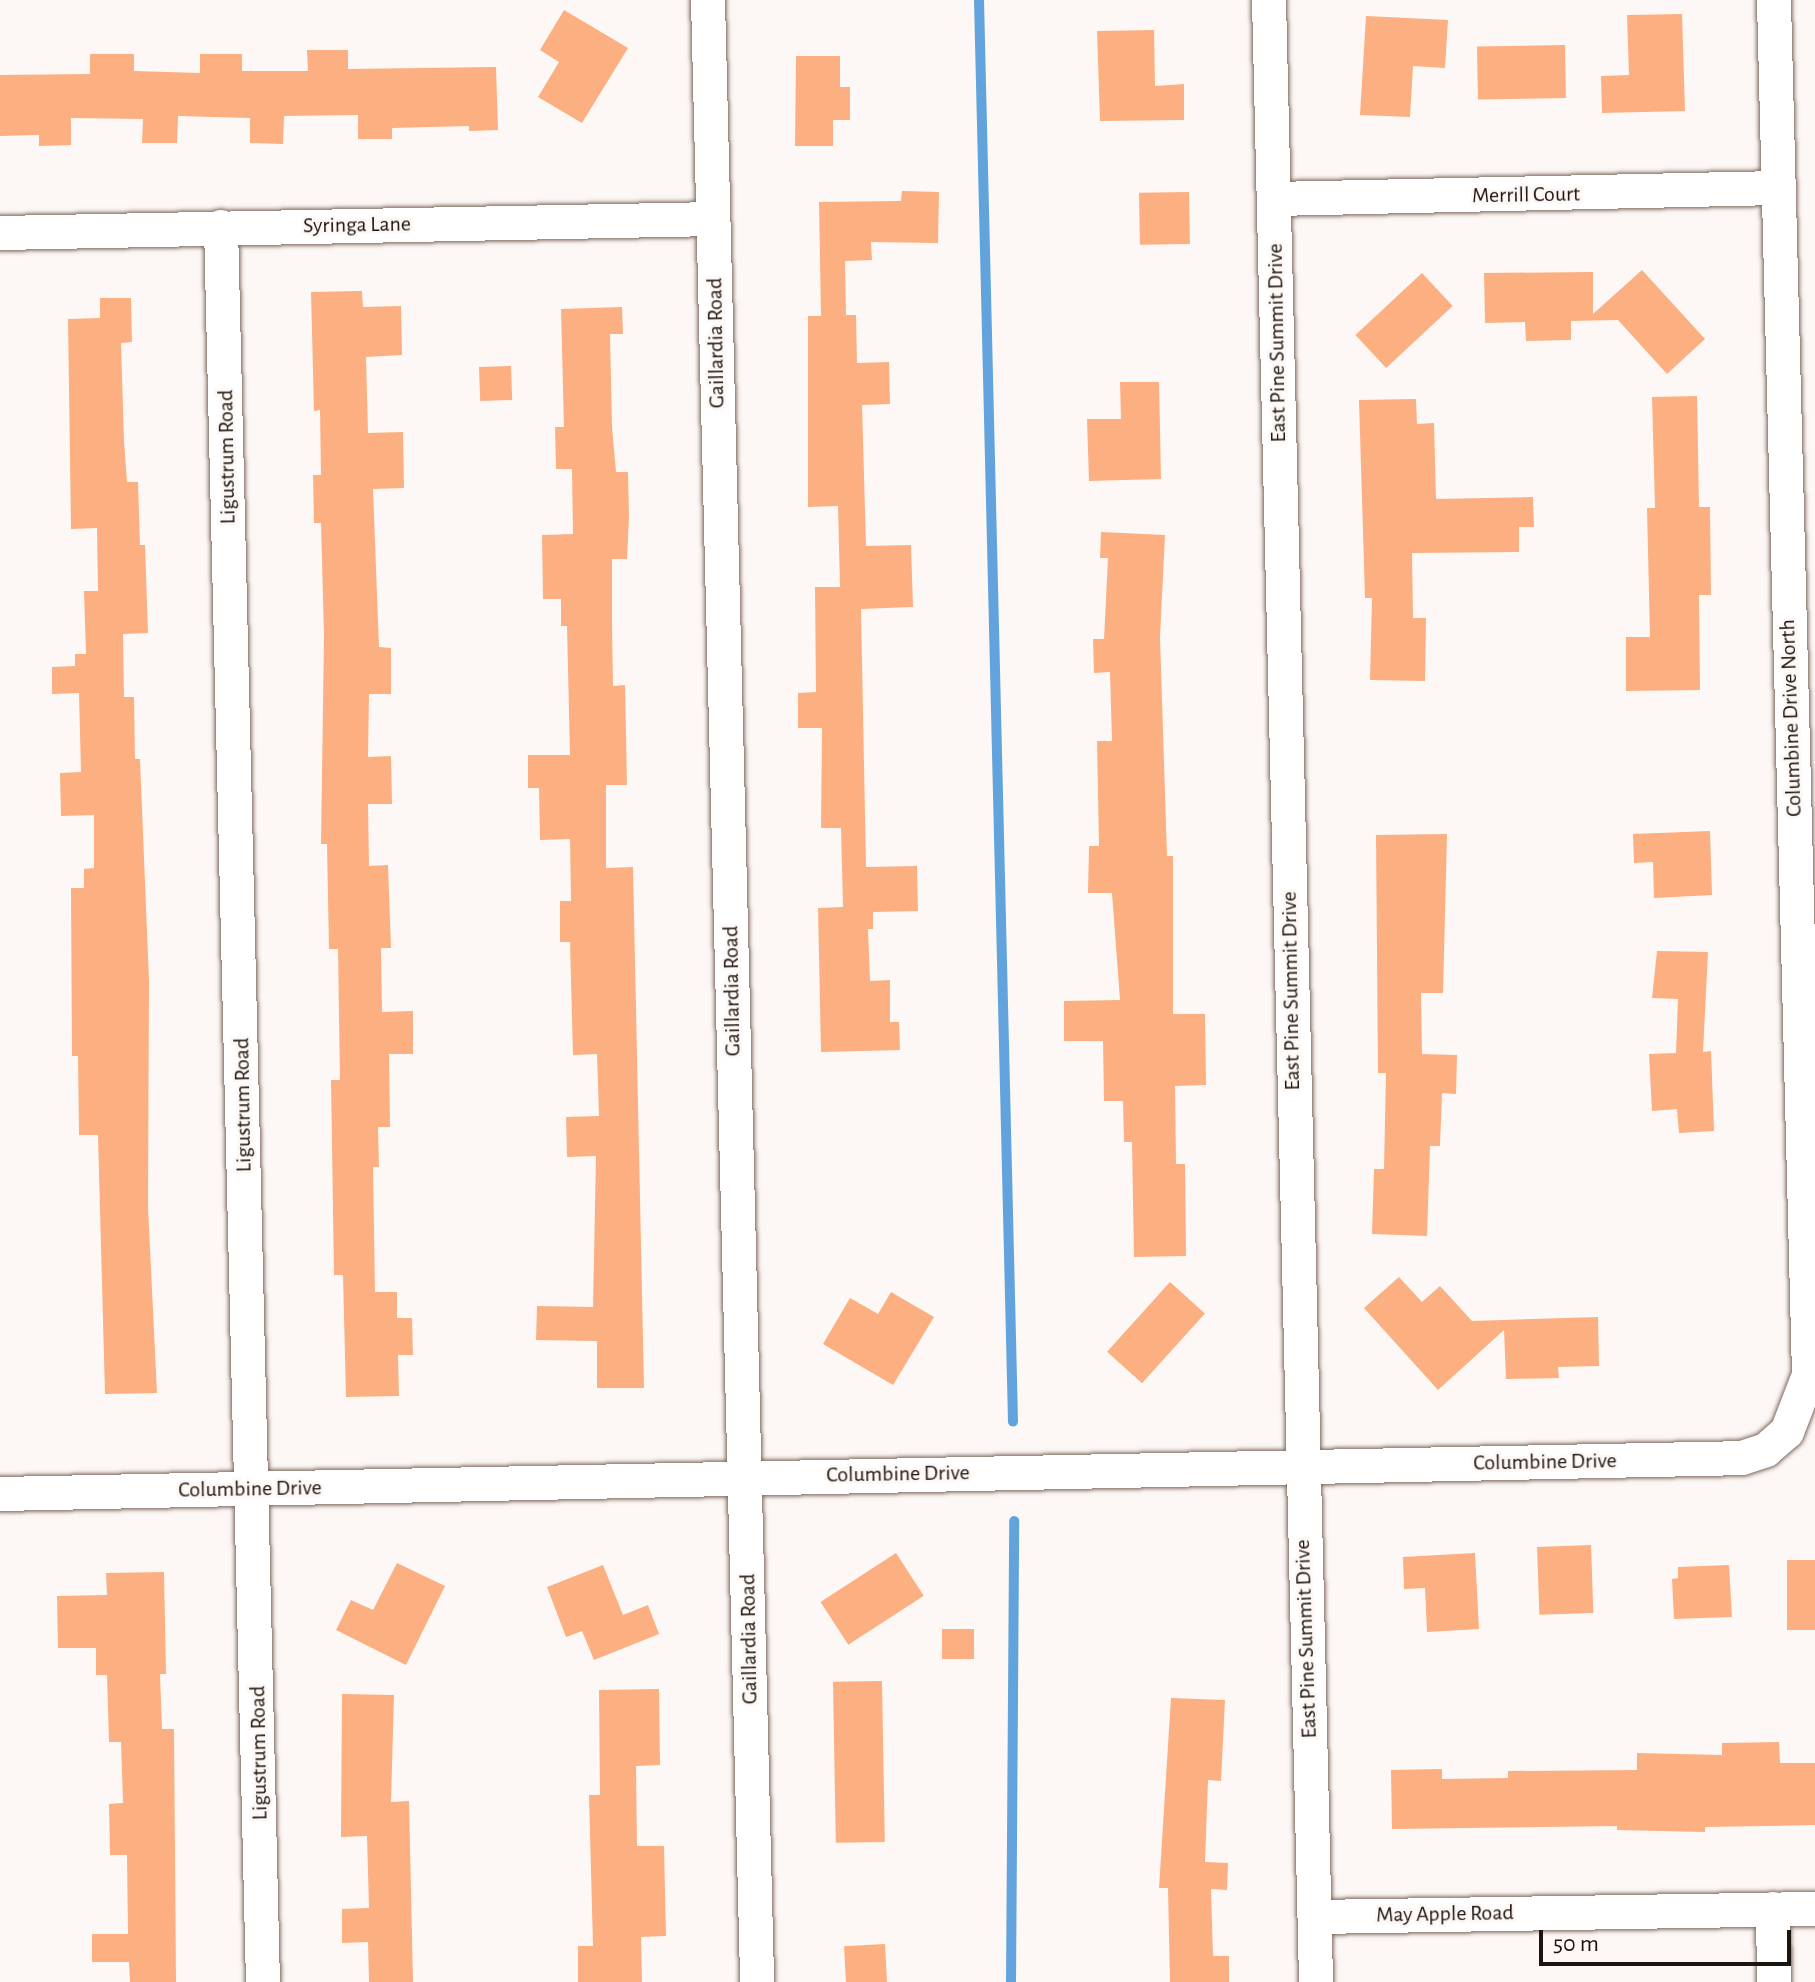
<!DOCTYPE html>
<html>
<head>
<meta charset="utf-8">
<style>
  body { margin:0 }
  #map { position:relative; width:1815px; height:1982px; overflow:hidden; background:#fdf8f5; font-family:"Alegreya Sans",sans-serif }
  div>[style] { position:absolute }
  .stream>* { height:10px; margin:-5px; padding:0 5px; transform-origin:5px; border-radius:5px; background:#62a3de }
  .building>* { inset:0; background:#fcaf80; transform-origin:0 0 }
  .roads { filter:drop-shadow(0 0 2px #7e685c) drop-shadow(0 0 2px #7e685c) }
  .street>* { height:34px; margin:-17px; padding:0 17px; transform-origin:17px; border-radius:17px; background:#fff }
  span { translate:-50% -50%; white-space:nowrap; text-align:center; line-height:1.15; -webkit-text-stroke:6px #fdf8f5; paint-order:stroke }
  .street-label { font-size:22px; color:#1c140f }
  .scale { position:absolute; left:1539px; top:1930px; width:252px; height:36px; box-sizing:border-box; border:4px solid #1c140f; border-top:0; padding-left:10px; font-size:24px; line-height:28px; white-space:nowrap; color:#1c140f; -webkit-text-stroke:6px #fdf8f5; paint-order:stroke }
</style>
</head>
<body>
<div id="map">
  <div class="stream">
    <div style="left:979px;top:0;width:1422px;rotate:88.63deg"></div>
    <div style="left:1011px;top:1982px;width:461px;rotate:-89.6deg"></div>
  </div>
  <div class="building">
    <div style="clip-path:polygon(564px 10px,628px 48px,582px 123px,538px 97px,559px 62px,540px 50px)"></div>
    <div style="clip-path:polygon(1682px 14px,1685px 111px,1602px 113px,1601px 76px,1629px 75px,1627px 15px)"></div>
    <div style="clip-path:polygon(1366px 16px,1448px 20px,1445px 68px,1413px 66px,1410px 117px,1360px 115px)"></div>
    <div style="clip-path:polygon(1154px 30px,1155px 86px,1184px 84px,1184px 120px,1100px 121px,1097px 31px)"></div>
    <div style="left:1565px;top:45px;width:53px;height:88px;rotate:89deg"></div>
    <div style="clip-path:polygon(307px 50px,348px 50px,348px 69px,496px 67px,498px 130px,469px 131px,469px 126px,392px 128px,392px 139px,358px 139px,358px 115px,284px 116px,283px 144px,250px 143px,250px 118px,178px 116px,177px 143px,142px 143px,143px 119px,71px 118px,71px 145px,39px 146px,39px 135px,0 136px,0 75px,90px 74px,90px 54px,134px 54px,134px 71px,200px 73px,200px 54px,242px 54px,242px 71px,308px 71px)"></div>
    <div style="clip-path:polygon(796px 56px,840px 56px,840px 87px,850px 87px,850px 120px,833px 120px,833px 146px,795px 146px)"></div>
    <div style="clip-path:polygon(902px 191px,939px 192px,938px 243px,871px 242px,872px 260px,845px 261px,846px 315px,856px 315px,857px 363px,889px 362px,890px 404px,862px 405px,866px 546px,911px 545px,913px 607px,861px 609px,866px 867px,917px 866px,918px 911px,873px 912px,873px 929px,868px 929px,870px 981px,890px 980px,890px 1022px,899px 1022px,900px 1050px,821px 1052px,818px 908px,843px 907px,841px 828px,821px 828px,822px 728px,798px 728px,798px 693px,816px 692px,815px 587px,840px 587px,838px 506px,808px 507px,808px 316px,821px 316px,819px 202px,901px 201px)"></div>
    <div style="left:1189px;top:192px;width:52px;height:50px;rotate:89deg"></div>
    <div style="clip-path:polygon(1642px 270px,1705px 339px,1667px 374px,1618px 320px,1571px 321px,1571px 340px,1526px 341px,1525px 322px,1485px 323px,1484px 273px,1593px 272px,1593px 314px)"></div>
    <div style="left:1422px;top:273px;width:45px;height:91px;rotate:47deg"></div>
    <div style="clip-path:polygon(362px 291px,363px 307px,401px 306px,402px 355px,366px 357px,368px 433px,403px 432px,404px 488px,373px 489px,379px 647px,391px 648px,391px 694px,369px 694px,368px 757px,391px 756px,392px 804px,368px 804px,369px 866px,388px 865px,391px 948px,381px 948px,382px 1012px,413px 1011px,413px 1054px,389px 1054px,390px 1127px,378px 1127px,379px 1167px,373px 1167px,375px 1292px,397px 1292px,397px 1318px,412px 1318px,413px 1355px,398px 1355px,399px 1396px,346px 1397px,343px 1275px,334px 1275px,331px 1080px,340px 1080px,338px 949px,329px 949px,327px 844px,321px 844px,324px 635px,321px 523px,314px 523px,313px 475px,321px 475px,320px 410px,314px 411px,311px 292px)"></div>
    <div style="clip-path:polygon(100px 298px,131px 298px,132px 342px,121px 343px,124px 441px,127px 482px,138px 482px,140px 545px,145px 545px,148px 633px,123px 634px,124px 697px,134px 697px,135px 759px,140px 759px,149px 981px,148px 1207px,157px 1393px,105px 1394px,98px 1135px,79px 1135px,78px 1056px,72px 1056px,71px 888px,84px 888px,84px 869px,94px 868px,94px 815px,61px 816px,60px 773px,81px 772px,79px 693px,52px 694px,52px 667px,75px 666px,75px 654px,86px 654px,84px 591px,98px 591px,97px 528px,71px 529px,68px 319px,100px 318px)"></div>
    <div style="clip-path:polygon(622px 307px,623px 334px,610px 334px,612px 427px,616px 472px,628px 472px,629px 516px,627px 559px,612px 559px,612px 625px,613px 686px,625px 685px,627px 785px,606px 785px,606px 868px,633px 867px,644px 1388px,597px 1388px,597px 1341px,536px 1340px,537px 1306px,593px 1307px,596px 1156px,567px 1157px,566px 1117px,599px 1116px,597px 1054px,573px 1055px,570px 942px,560px 942px,560px 901px,571px 901px,570px 839px,540px 840px,539px 788px,528px 788px,528px 755px,570px 755px,567px 626px,561px 626px,561px 599px,543px 599px,542px 535px,573px 534px,572px 469px,556px 469px,555px 427px,564px 427px,561px 309px)"></div>
    <div style="left:511px;top:366px;width:34px;height:32px;rotate:88deg"></div>
    <div style="clip-path:polygon(1120px 382px,1159px 382px,1161px 479px,1089px 481px,1087px 419px,1121px 419px)"></div>
    <div style="clip-path:polygon(1697px 396px,1699px 507px,1710px 507px,1711px 595px,1699px 595px,1700px 690px,1626px 691px,1626px 637px,1650px 637px,1647px 508px,1655px 508px,1652px 397px)"></div>
    <div style="clip-path:polygon(1416px 399px,1417px 424px,1434px 423px,1436px 499px,1533px 497px,1534px 527px,1519px 527px,1519px 552px,1412px 553px,1413px 618px,1426px 618px,1425px 681px,1370px 680px,1372px 598px,1365px 598px,1359px 400px)"></div>
    <div style="clip-path:polygon(1101px 532px,1165px 535px,1160px 637px,1167px 856px,1173px 856px,1173px 1014px,1205px 1014px,1206px 1085px,1175px 1086px,1176px 1164px,1185px 1164px,1186px 1256px,1134px 1257px,1132px 1142px,1124px 1142px,1123px 1101px,1104px 1101px,1103px 1041px,1064px 1041px,1064px 1001px,1120px 1000px,1112px 893px,1088px 893px,1089px 846px,1099px 846px,1097px 741px,1112px 741px,1110px 672px,1094px 673px,1093px 639px,1104px 639px,1108px 558px,1100px 558px)"></div>
    <div style="clip-path:polygon(1710px 831px,1712px 895px,1654px 898px,1653px 862px,1634px 863px,1633px 834px)"></div>
    <div style="clip-path:polygon(1447px 834px,1443px 993px,1421px 993px,1422px 1054px,1457px 1055px,1456px 1094px,1442px 1093px,1440px 1146px,1430px 1146px,1427px 1236px,1372px 1234px,1374px 1169px,1384px 1169px,1386px 1073px,1378px 1073px,1376px 835px)"></div>
    <div style="clip-path:polygon(1657px 951px,1708px 952px,1703px 1052px,1711px 1051px,1714px 1131px,1679px 1133px,1677px 1109px,1652px 1111px,1649px 1054px,1676px 1053px,1678px 999px,1652px 998px)"></div>
    <div style="clip-path:polygon(1399px 1277px,1422px 1302px,1440px 1286px,1472px 1321px,1598px 1317px,1599px 1366px,1558px 1367px,1559px 1378px,1506px 1379px,1504px 1330px,1438px 1390px,1364px 1308px)"></div>
    <div style="left:1170px;top:1282px;width:47px;height:94px;rotate:42deg"></div>
    <div style="clip-path:polygon(891px 1292px,934px 1317px,893px 1385px,823px 1344px,850px 1298px,878px 1314px)"></div>
    <div style="left:1591px;top:1545px;width:68px;height:54px;rotate:88deg"></div>
    <div style="left:896px;top:1553px;width:51px;height:90px;rotate:57deg"></div>
    <div style="clip-path:polygon(1475px 1553px,1479px 1629px,1427px 1632px,1425px 1588px,1404px 1589px,1403px 1557px)"></div>
    <div style="left:1787px;top:1560px;width:28px;height:70px"></div>
    <div style="clip-path:polygon(397px 1563px,445px 1586px,406px 1665px,336px 1630px,351px 1600px,373px 1610px)"></div>
    <div style="clip-path:polygon(603px 1565px,623px 1615px,648px 1605px,659px 1634px,594px 1660px,582px 1631px,566px 1637px,547px 1587px)"></div>
    <div style="clip-path:polygon(1729px 1565px,1732px 1617px,1674px 1619px,1672px 1579px,1678px 1578px,1678px 1567px)"></div>
    <div style="clip-path:polygon(164px 1572px,166px 1674px,160px 1674px,162px 1729px,174px 1729px,176px 1982px,130px 1982px,129px 1962px,92px 1962px,92px 1934px,128px 1934px,127px 1855px,110px 1855px,109px 1804px,123px 1803px,121px 1742px,109px 1742px,107px 1675px,96px 1675px,96px 1648px,58px 1648px,57px 1596px,107px 1595px,106px 1573px)"></div>
    <div style="left:974px;top:1629px;width:30px;height:32px;rotate:90deg"></div>
    <div style="left:882px;top:1681px;width:161px;height:49px;rotate:89deg"></div>
    <div style="clip-path:polygon(659px 1689px,660px 1765px,636px 1766px,637px 1846px,664px 1846px,666px 1936px,641px 1937px,642px 1982px,578px 1982px,578px 1946px,593px 1946px,589px 1795px,600px 1795px,599px 1690px)"></div>
    <div style="clip-path:polygon(342px 1694px,394px 1695px,391px 1802px,409px 1801px,413px 1982px,369px 1982px,368px 1942px,342px 1943px,342px 1909px,369px 1908px,367px 1836px,341px 1837px)"></div>
    <div style="clip-path:polygon(1171px 1698px,1225px 1700px,1221px 1781px,1208px 1780px,1205px 1862px,1228px 1863px,1227px 1890px,1211px 1889px,1213px 1956px,1229px 1956px,1229px 1982px,1170px 1982px,1168px 1888px,1159px 1888px)"></div>
    <div style="clip-path:polygon(1779px 1742px,1780px 1763px,1815px 1763px,1815px 1825px,1705px 1827px,1705px 1832px,1617px 1830px,1617px 1826px,1392px 1829px,1391px 1770px,1442px 1769px,1442px 1779px,1508px 1778px,1508px 1771px,1637px 1770px,1637px 1753px,1722px 1755px,1722px 1743px)"></div>
    <div style="left:885px;top:1944px;width:38px;height:41px;rotate:87deg"></div>
  </div>
  <div class="roads">
    <div class="street">
      <div style="left:708px;top:0;width:1983px;rotate:88.58deg"></div>
      <div style="left:1269px;top:0;width:1983px;rotate:88.64deg"></div>
      <div style="left:1274px;top:199px;width:503px;rotate:-1.25deg"></div>
      <div style="left:221px;top:227px;width:1756px;rotate:88.63deg"></div>
      <div style="left:0;top:233px;width:713px;rotate:-1.12deg"></div>
      <div style="left:0;top:1494px;width:1742px;rotate:-1.18deg"></div>
      <div style="left:1742px;top:1458px;width:25px;rotate:-18deg"></div>
      <div style="left:1766px;top:1450px;width:28px;rotate:-41deg"></div>
      <div style="left:1787px;top:1432px;width:61px;rotate:-68.9deg"></div>
      <div style="left:1809px;top:1375px;width:1375px;rotate:-91.46deg"></div>
      <div style="left:1773px;top:1909px;width:73px;rotate:89.2deg"></div>
      <div style="left:1315px;top:1917px;width:500px;rotate:-0.92deg"></div>
    </div>
  </div>
  <div class="street-label">
    <span style="left:1526px;top:195px;rotate:-1deg">Merrill Court</span>
    <span style="left:357px;top:225px;rotate:-1deg">Syringa Lane</span>
    <span style="left:716px;top:343px;rotate:-91deg">Gaillardia Road</span>
    <span style="left:1277px;top:343px;rotate:-91deg">East Pine Summit Drive</span>
    <span style="left:227px;top:457px;rotate:-91deg">Ligustrum Road</span>
    <span style="left:1791px;top:718px;rotate:-92deg">Columbine Drive North</span>
    <span style="left:732px;top:991px;rotate:-91deg">Gaillardia Road</span>
    <span style="left:1291px;top:991px;rotate:-91deg">East Pine Summit Drive</span>
    <span style="left:243px;top:1105px;rotate:-91deg">Ligustrum Road</span>
    <span style="left:1545px;top:1462px;rotate:-1deg">Columbine Drive</span>
    <span style="left:898px;top:1474px;rotate:-1deg">Columbine Drive</span>
    <span style="left:250px;top:1489px;rotate:-1deg">Columbine Drive</span>
    <span style="left:749px;top:1639px;rotate:-91deg">Gaillardia Road</span>
    <span style="left:1306px;top:1639px;rotate:-92deg">East Pine Summit Drive</span>
    <span style="left:259px;top:1753px;rotate:-91deg">Ligustrum Road</span>
    <span style="left:1445px;top:1914px;rotate:-1deg">May Apple Road</span>
  </div>
  <div class="scale">50 m</div>
</div>
</body>
</html>
